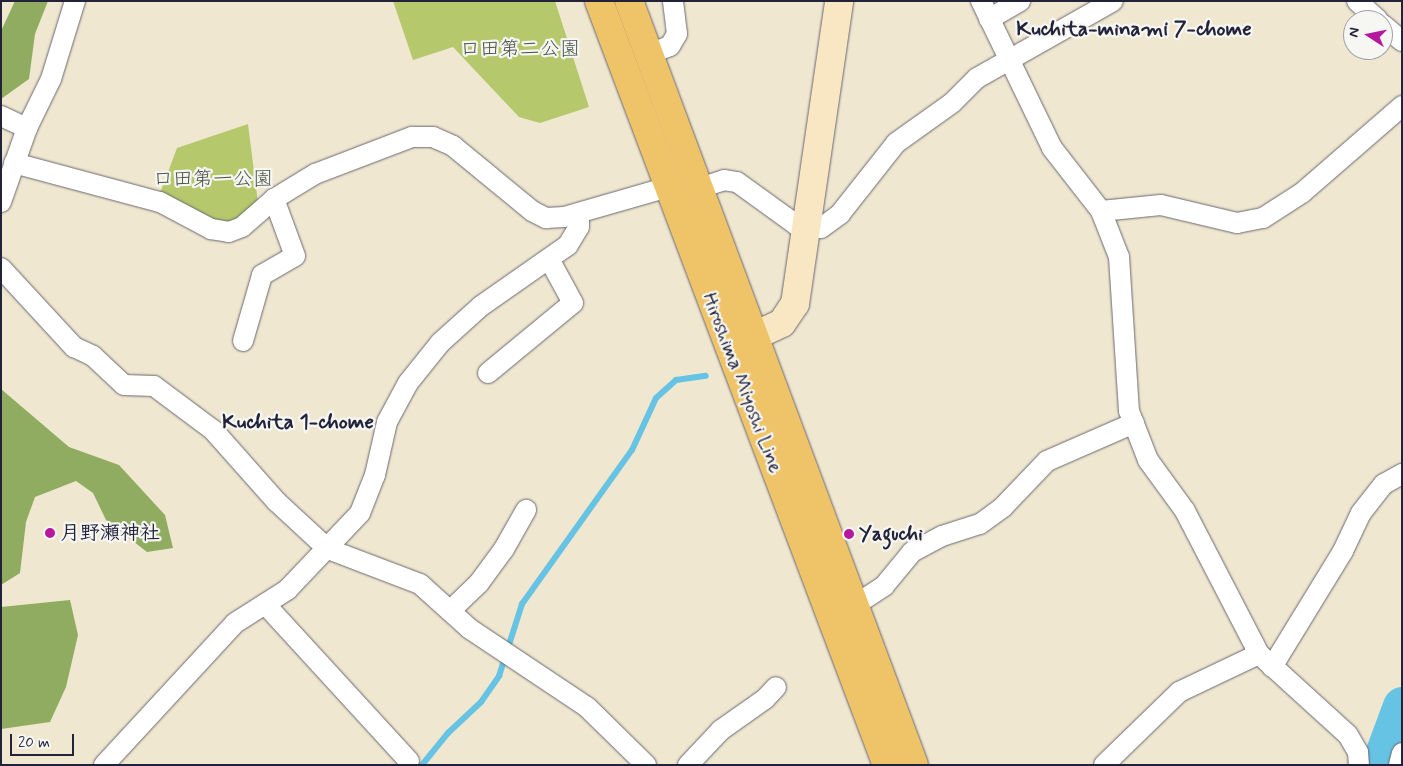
<!DOCTYPE html>
<html>
<head>
<meta charset="utf-8">
<style>
  body { margin:0 }
  #map { position:relative; width:1403px; height:766px; overflow:hidden; background:#efe7d0; font-family:Mynerve,"Klee One",sans-serif }
  div>[style] { position:absolute }
  .green>* { inset:0; background:#b5c86c }
  .forest>* { inset:0; background:#90ac60 }
  .stream>* { height:6px; margin:-3px; padding:0 3px; transform-origin:3px; border-radius:3px; background:#66c3e4 }
  .river>* { height:39px; margin:-19.5px; padding:0 19.5px; transform-origin:19.5px; border-radius:19.5px; background:#66c3e4 }
  .roads { filter:drop-shadow(0 0 1px #6a676f) drop-shadow(0 0 1px #6a676f) }
  .street>* { height:20px; margin:-10px; padding:0 10px; transform-origin:10px; border-radius:10px; background:#fff }
  .secondary>* { height:28px; margin:-14px; padding:0 14px; transform-origin:14px; border-radius:14px; background:#f9e7c3 }
  .primary>* { height:28px; margin:-14px; padding:0 14px; transform-origin:14px; border-radius:14px; background:#efc469 }
  .dots>* { width:14px; height:14px; translate:-50% -50%; box-sizing:border-box; border:2px solid #f6f6f2; border-radius:50% }
  span { translate:-50% -50%; white-space:nowrap; text-align:center; line-height:1.15; -webkit-text-stroke:4.5px #f6f6f2; paint-order:stroke }
  .park-label { font-size:20px; color:#4e544a }
  .street-label { font-size:20px; color:#22223b }
  .poi-label { font-size:20px; color:#22223b; font-weight:700 }
  .left { translate:0 -50%; text-align:left }
  .neighbourhood-label { font-size:21px; color:#22223b; font-weight:700 }
  .frame { position:absolute; inset:0; border:2px solid #22223b; pointer-events:none }
  .north { position:absolute; left:1343px; top:10px; width:50px; height:50px; box-sizing:border-box; background:#f6f6f2; border:1px solid #a1a1a9; border-radius:50%; rotate:281deg; font-size:14px; font-weight:700; line-height:20px; text-align:center; color:#22223b }
  .north::after { content:''; display:block; margin:auto; width:18px; height:22px; background:#b5179e; clip-path:polygon(50% 0,100% 100%,50% 72%,0 100%) }
  .scale { position:absolute; left:10px; top:734px; width:64px; height:22px; box-sizing:border-box; border:2px solid #22223b; border-top:0; padding-left:6px; font-size:15px; line-height:18px; white-space:nowrap; color:#22223b; -webkit-text-stroke:4px #f6f6f2; paint-order:stroke }
</style>
</head>
<body>
<div id="map">
  <div class="green">
    <div style="clip-path:polygon(393px 1px,555px 1px,589px 107px,540px 123px,519px 117px,453px 47px,413px 60px)"></div>
    <div style="clip-path:polygon(248px 124px,258px 203px,232px 223px,214px 225px,159px 196px,177px 148px)"></div>
  </div>
  <div class="forest">
    <div style="clip-path:polygon(15px 1px,48px 1px,35px 34px,29px 79px,1px 99px,1px 31px)"></div>
    <div style="clip-path:polygon(1px 389px,69px 447px,119px 465px,165px 515px,173px 548px,147px 552px,106px 520px,93px 493px,76px 481px,35px 497px,26px 522px,20px 573px,1px 585px)"></div>
    <div style="clip-path:polygon(70px 600px,78px 635px,66px 687px,50px 722px,1px 729px,1px 607px)"></div>
  </div>
  <div class="stream">
    <div style="left:422px;top:765px;width:41px;rotate:-50.9deg"></div>
    <div style="left:448px;top:733px;width:45px;rotate:-43.2deg"></div>
    <div style="left:481px;top:702px;width:32px;rotate:-55deg"></div>
    <div style="left:499px;top:676px;width:76px;rotate:-72.3deg"></div>
    <div style="left:522px;top:604px;width:189px;rotate:-54.5deg"></div>
    <div style="left:632px;top:450px;width:57px;rotate:-65.2deg"></div>
    <div style="left:656px;top:398px;width:27px;rotate:-42deg"></div>
    <div style="left:676px;top:380px;width:30px;rotate:-8deg"></div>
  </div>
  <div class="river">
    <div style="left:1380px;top:765px;width:63px;rotate:-69.6deg"></div>
  </div>
  <div class="roads">
    <div class="street">
      <div style="left:981px;top:1px;width:163px;rotate:64.2deg"></div>
      <div style="left:1052px;top:148px;width:80px;rotate:52.1deg"></div>
      <div style="left:1101px;top:211px;width:49px;rotate:68.6deg"></div>
      <div style="left:1119px;top:257px;width:154px;rotate:86.3deg"></div>
      <div style="left:1129px;top:411px;width:53px;rotate:68.8deg"></div>
      <div style="left:1148px;top:460px;width:63px;rotate:54deg"></div>
      <div style="left:1185px;top:511px;width:161px;rotate:62.6deg"></div>
      <div style="left:1259px;top:654px;width:120px;rotate:42.3deg"></div>
      <div style="left:1348px;top:735px;width:20px;rotate:60deg"></div>
      <div style="left:1358px;top:752px;width:13px;rotate:86deg"></div>
      <div style="left:1357px;top:1px;width:28px;rotate:42deg"></div>
      <div style="left:989px;top:19px;width:36px;rotate:-30deg"></div>
      <div style="left:1383px;top:25px;width:25px;rotate:40deg"></div>
      <div style="left:649px;top:54px;width:22px;rotate:-21deg"></div>
      <div style="left:670px;top:46px;width:14px;rotate:-60deg"></div>
      <div style="left:677px;top:34px;width:33px;rotate:-97deg"></div>
      <div style="left:1px;top:116px;width:29px;rotate:25deg"></div>
      <div style="left:14px;top:163px;width:151px;rotate:15deg"></div>
      <div style="left:160px;top:202px;width:58px;rotate:27.9deg"></div>
      <div style="left:211px;top:229px;width:18px;rotate:9deg"></div>
      <div style="left:229px;top:232px;width:14px;rotate:-21deg"></div>
      <div style="left:242px;top:227px;width:43px;rotate:-41.2deg"></div>
      <div style="left:274px;top:199px;width:48px;rotate:-31.4deg"></div>
      <div style="left:315px;top:174px;width:104px;rotate:-20.9deg"></div>
      <div style="left:412px;top:137px;width:21px"></div>
      <div style="left:433px;top:137px;width:22px;rotate:24deg"></div>
      <div style="left:453px;top:146px;width:102px;rotate:39.4deg"></div>
      <div style="left:532px;top:211px;width:16px;rotate:27deg"></div>
      <div style="left:546px;top:218px;width:18px;rotate:-3deg"></div>
      <div style="left:564px;top:217px;width:108px;rotate:-16.1deg"></div>
      <div style="left:700px;top:188px;width:25px;rotate:-18deg"></div>
      <div style="left:724px;top:180px;width:13px;rotate:9deg"></div>
      <div style="left:737px;top:182px;width:72px;rotate:35.9deg"></div>
      <div style="left:795px;top:224px;width:11px;rotate:27deg"></div>
      <div style="left:805px;top:229px;width:16px;rotate:-4deg"></div>
      <div style="left:821px;top:228px;width:24px;rotate:-36deg"></div>
      <div style="left:840px;top:214px;width:90px;rotate:-51.7deg"></div>
      <div style="left:896px;top:143px;width:69px;rotate:-35.5deg"></div>
      <div style="left:952px;top:103px;width:35px;rotate:-45deg"></div>
      <div style="left:977px;top:78px;width:156px;rotate:-29.5deg"></div>
      <div style="left:1px;top:202px;width:78px;rotate:-70.6deg"></div>
      <div style="left:27px;top:128px;width:55px;rotate:-63.9deg"></div>
      <div style="left:51px;top:79px;width:82px;rotate:-72.9deg"></div>
      <div style="left:1101px;top:211px;width:60px;rotate:-5.7deg"></div>
      <div style="left:1161px;top:205px;width:78px;rotate:13.3deg"></div>
      <div style="left:1237px;top:223px;width:26px;rotate:-11deg"></div>
      <div style="left:1263px;top:218px;width:46px;rotate:-32.7deg"></div>
      <div style="left:1302px;top:193px;width:133px;rotate:-41deg"></div>
      <div style="left:1px;top:268px;width:108px;rotate:47.3deg"></div>
      <div style="left:74px;top:347px;width:21px;rotate:25deg"></div>
      <div style="left:93px;top:356px;width:42px;rotate:43.1deg"></div>
      <div style="left:124px;top:385px;width:30px;rotate:2deg"></div>
      <div style="left:154px;top:386px;width:74px;rotate:36.7deg"></div>
      <div style="left:213px;top:430px;width:96px;rotate:48.4deg"></div>
      <div style="left:277px;top:502px;width:69px;rotate:42.7deg"></div>
      <div style="left:328px;top:549px;width:98px;rotate:20.8deg"></div>
      <div style="left:420px;top:584px;width:67px;rotate:42deg"></div>
      <div style="left:470px;top:629px;width:141px;rotate:33.7deg"></div>
      <div style="left:587px;top:707px;width:83px;rotate:44.5deg"></div>
      <div style="left:243px;top:341px;width:69px;rotate:-73.9deg"></div>
      <div style="left:262px;top:275px;width:38px;rotate:-30deg"></div>
      <div style="left:295px;top:256px;width:61px;rotate:-110.2deg"></div>
      <div style="left:488px;top:373px;width:110px;rotate:-39.5deg"></div>
      <div style="left:573px;top:303px;width:50px;rotate:-118.6deg"></div>
      <div style="left:265px;top:604px;width:213px;rotate:47.5deg"></div>
      <div style="left:855px;top:605px;width:35px;rotate:-33deg"></div>
      <div style="left:884px;top:586px;width:44px;rotate:-50.5deg"></div>
      <div style="left:912px;top:552px;width:34px;rotate:-28deg"></div>
      <div style="left:942px;top:536px;width:40px;rotate:-18deg"></div>
      <div style="left:980px;top:524px;width:29px;rotate:-36deg"></div>
      <div style="left:1003px;top:507px;width:64px;rotate:-46.3deg"></div>
      <div style="left:1047px;top:461px;width:95px;rotate:-23.6deg"></div>
      <div style="left:450px;top:611px;width:40px;rotate:-44deg"></div>
      <div style="left:479px;top:583px;width:42px;rotate:-53.7deg"></div>
      <div style="left:504px;top:549px;width:45px;rotate:-60.6deg"></div>
      <div style="left:1272px;top:667px;width:136px;rotate:-58.5deg"></div>
      <div style="left:1343px;top:551px;width:42px;rotate:-64.7deg"></div>
      <div style="left:1361px;top:513px;width:37px;rotate:-52deg"></div>
      <div style="left:1384px;top:484px;width:21px;rotate:-29deg"></div>
      <div style="left:104px;top:765px;width:193px;rotate:-47.3deg"></div>
      <div style="left:235px;top:623px;width:62px;rotate:-32.4deg"></div>
      <div style="left:287px;top:590px;width:106px;rotate:-46.5deg"></div>
      <div style="left:360px;top:513px;width:41px;rotate:-68.5deg"></div>
      <div style="left:375px;top:475px;width:54px;rotate:-77.2deg"></div>
      <div style="left:387px;top:422px;width:44px;rotate:-61.7deg"></div>
      <div style="left:408px;top:383px;width:51px;rotate:-51.3deg"></div>
      <div style="left:440px;top:343px;width:55px;rotate:-42.1deg"></div>
      <div style="left:481px;top:306px;width:106px;rotate:-35deg"></div>
      <div style="left:568px;top:245px;width:21px;rotate:-59deg"></div>
      <div style="left:579px;top:227px;width:14px;rotate:-90deg"></div>
      <div style="left:688px;top:765px;width:48px;rotate:-46.7deg"></div>
      <div style="left:721px;top:730px;width:54px;rotate:-35.2deg"></div>
      <div style="left:765px;top:699px;width:16px;rotate:-47deg"></div>
      <div style="left:1104px;top:765px;width:105px;rotate:-44.2deg"></div>
      <div style="left:1179px;top:692px;width:89px;rotate:-25.4deg"></div>
      <div style="left:1399px;top:765px;width:12px;rotate:-76deg"></div>
    </div>
    <div class="secondary">
      <div style="left:733px;top:346px;width:54px;rotate:-25.1deg"></div>
      <div style="left:782px;top:323px;width:23px;rotate:-56deg"></div>
      <div style="left:795px;top:304px;width:306px;rotate:-81.7deg"></div>
    </div>
    <div class="primary">
      <div style="left:599px;top:1px;width:816px;rotate:69.35deg"></div>
      <div style="left:629px;top:1px;width:815px;rotate:69.54deg"></div>
    </div>
  </div>
  <div class="dots">
    <div style="left:50px;top:533px;background:#b5179e"></div>
    <div style="left:849px;top:534px;background:#b5179e"></div>
  </div>
  <div class="park-label">
    <span style="left:520px;top:49px">口田第二公園</span>
    <span style="left:213px;top:179px">口田第一公園</span>
  </div>
  <div class="street-label">
    <span style="left:742px;top:383px;rotate:69deg">Hiroshima Miyoshi Line</span>
  </div>
  <div class="poi-label">
    <span class="left" style="left:60px;top:533px">月野瀬神社</span>
    <span class="left" style="left:859px;top:534px">Yaguchi</span>
  </div>
  <div class="neighbourhood-label">
    <span style="left:1134px;top:29px">Kuchita-minami 7-chome</span>
    <span style="left:298px;top:422px">Kuchita 1-chome</span>
  </div>
  <div class="frame"></div>
  <div class="north">N</div>
  <div class="scale">20 m</div>
</div>
</body>
</html>
